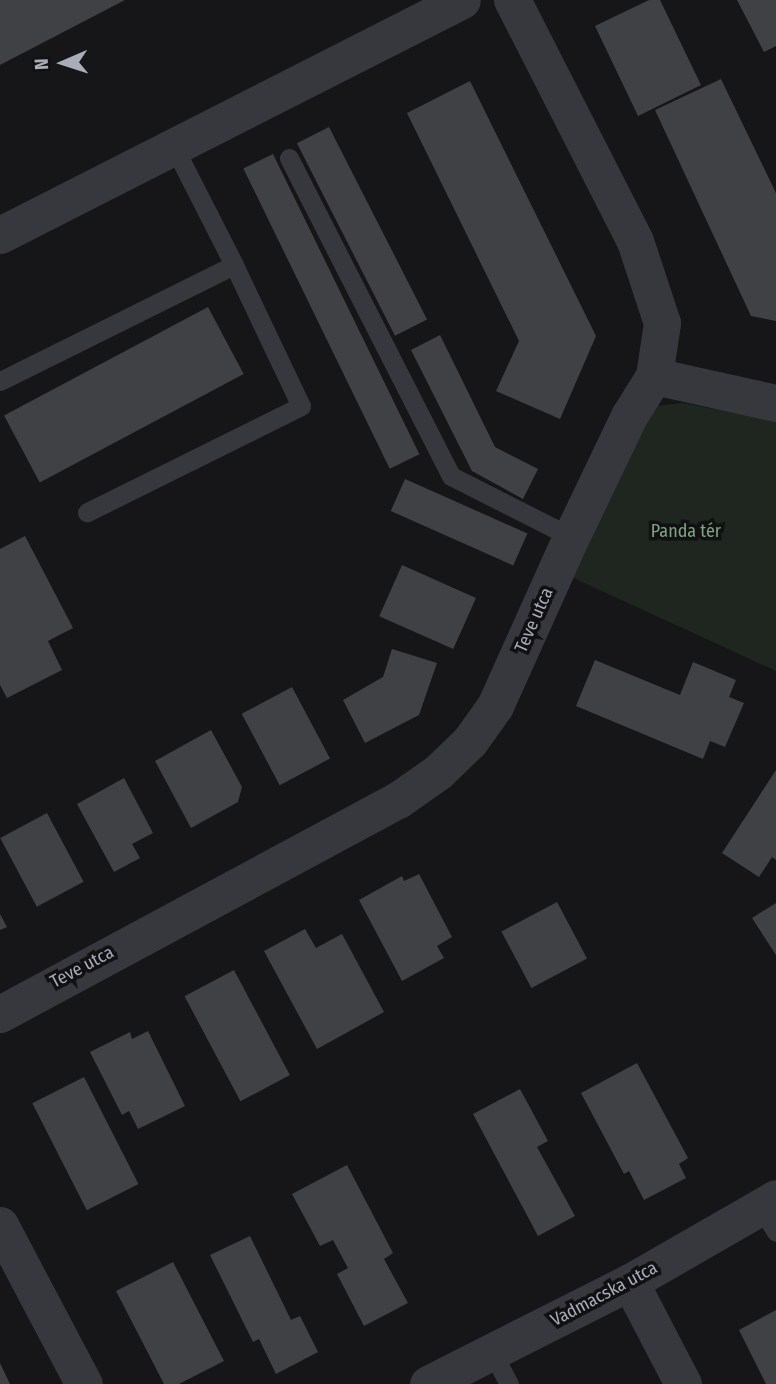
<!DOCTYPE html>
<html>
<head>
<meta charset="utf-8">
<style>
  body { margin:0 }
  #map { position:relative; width:776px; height:1384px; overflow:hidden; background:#161618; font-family:"Fira Sans Condensed",sans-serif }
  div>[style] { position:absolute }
  .green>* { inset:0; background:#1e261f }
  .building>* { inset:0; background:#404145; transform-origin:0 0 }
  .service>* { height:19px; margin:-9.5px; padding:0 9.5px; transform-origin:9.5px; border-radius:9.5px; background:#37383d }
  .minor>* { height:37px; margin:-18.5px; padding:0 18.5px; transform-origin:18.5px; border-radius:18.5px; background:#37383d }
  span { translate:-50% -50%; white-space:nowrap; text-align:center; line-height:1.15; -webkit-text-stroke:7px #111113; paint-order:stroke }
  .park-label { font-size:18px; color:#7fa381 }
  .street-label { font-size:18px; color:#a8adb8 }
  .north { position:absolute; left:28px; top:28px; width:70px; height:70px; -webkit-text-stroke:5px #111113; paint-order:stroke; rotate:267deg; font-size:19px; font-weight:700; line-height:28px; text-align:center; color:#a8adb8 }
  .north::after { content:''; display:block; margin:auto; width:24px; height:32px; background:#a8adb8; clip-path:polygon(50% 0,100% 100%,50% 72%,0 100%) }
</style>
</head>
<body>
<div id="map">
  <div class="green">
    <div style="clip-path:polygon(683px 403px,776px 421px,776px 671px,567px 575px,641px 418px,657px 406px)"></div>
  </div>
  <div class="building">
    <div style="clip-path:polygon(0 0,125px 0,0 65px)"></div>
    <div style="clip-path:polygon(649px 0,660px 0,701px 85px,638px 116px,595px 26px)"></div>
    <div style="clip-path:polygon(737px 0,776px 0,776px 46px,764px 52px)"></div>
    <div style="clip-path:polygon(721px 79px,776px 193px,776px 321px,751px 316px,655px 110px)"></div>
    <div style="clip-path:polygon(470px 81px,596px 336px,560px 419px,496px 391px,519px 341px,407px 113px)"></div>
    <div style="left:329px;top:127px;width:216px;height:36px;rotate:63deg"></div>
    <div style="left:273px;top:154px;width:334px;height:33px;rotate:64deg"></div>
    <div style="left:208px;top:307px;width:76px;height:231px;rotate:62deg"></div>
    <div style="clip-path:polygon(440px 335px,495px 447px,538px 469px,523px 499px,472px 471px,411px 350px)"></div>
    <div style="left:405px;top:479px;width:134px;height:35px;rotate:24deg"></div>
    <div style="clip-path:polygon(25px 536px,73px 628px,48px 641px,62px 670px,7px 698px,0 685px,0 549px)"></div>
    <div style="left:402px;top:565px;width:81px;height:56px;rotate:24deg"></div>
    <div style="clip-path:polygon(392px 649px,437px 663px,419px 715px,365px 743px,343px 700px,383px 677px)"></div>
    <div style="clip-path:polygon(595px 660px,680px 695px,693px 662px,736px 680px,729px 697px,744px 703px,725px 747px,710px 741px,703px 759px,576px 706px)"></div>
    <div style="left:292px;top:687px;width:81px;height:57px;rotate:62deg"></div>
    <div style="clip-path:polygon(211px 730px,242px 787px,238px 802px,191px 828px,155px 761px)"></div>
    <div style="clip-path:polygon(776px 770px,776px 860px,772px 857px,759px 877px,722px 853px)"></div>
    <div style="clip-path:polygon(124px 778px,153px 833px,132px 844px,140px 858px,114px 872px,77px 804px)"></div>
    <div style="left:47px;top:813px;width:78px;height:53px;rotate:62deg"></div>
    <div style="clip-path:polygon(419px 874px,452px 937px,437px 946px,444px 958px,402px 981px,359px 900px,402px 876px,404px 881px)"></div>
    <div style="left:557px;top:902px;width:64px;height:63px;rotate:62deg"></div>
    <div style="clip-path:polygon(776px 903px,776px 955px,752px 918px)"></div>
    <div style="clip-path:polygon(0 914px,7px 927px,0 930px)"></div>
    <div style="clip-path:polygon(305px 929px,316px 948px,342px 934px,384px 1012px,317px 1049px,264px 951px)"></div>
    <div style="left:234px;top:970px;width:119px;height:56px;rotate:62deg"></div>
    <div style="clip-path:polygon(148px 1031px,185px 1106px,138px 1129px,129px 1111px,122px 1115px,90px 1052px,130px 1032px,132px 1039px)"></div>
    <div style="clip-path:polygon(637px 1063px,688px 1158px,679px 1164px,686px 1178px,644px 1200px,629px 1171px,624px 1174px,581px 1093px)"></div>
    <div style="left:84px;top:1077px;width:120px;height:58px;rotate:63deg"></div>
    <div style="clip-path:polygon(520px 1089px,548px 1141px,537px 1147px,575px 1216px,538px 1236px,473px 1114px)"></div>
    <div style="clip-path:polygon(347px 1165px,393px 1253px,384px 1259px,408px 1303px,364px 1326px,337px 1274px,348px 1268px,333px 1240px,320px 1246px,292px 1194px)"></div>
    <div style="clip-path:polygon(250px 1236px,291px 1320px,300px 1316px,318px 1352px,276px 1374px,259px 1339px,253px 1342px,210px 1255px)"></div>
    <div style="clip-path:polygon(173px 1262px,224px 1361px,179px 1384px,164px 1384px,116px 1291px)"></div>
    <div style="clip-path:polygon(776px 1310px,776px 1384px,766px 1384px,739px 1330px)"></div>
    <div style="clip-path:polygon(0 1363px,10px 1384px,0 1384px)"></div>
  </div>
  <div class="service">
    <div style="left:174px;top:147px;width:132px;rotate:63deg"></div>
    <div style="left:289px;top:158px;width:357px;rotate:63deg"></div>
    <div style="left:451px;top:476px;width:135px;rotate:26.9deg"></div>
    <div style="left:0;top:381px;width:261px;rotate:-26.4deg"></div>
    <div style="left:234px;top:265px;width:156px;rotate:64.6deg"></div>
    <div style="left:301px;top:406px;width:239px;rotate:153.6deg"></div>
    <div style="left:761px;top:1207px;width:29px;rotate:59deg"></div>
    <div style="left:492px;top:1352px;width:36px;rotate:62deg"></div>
  </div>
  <div class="minor">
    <div style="left:0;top:235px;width:518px;rotate:-26.96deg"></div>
    <div style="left:654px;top:376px;width:125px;rotate:12.5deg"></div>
    <div style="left:0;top:1014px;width:452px;rotate:-28.3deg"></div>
    <div style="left:398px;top:800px;width:49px;rotate:-35deg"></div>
    <div style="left:438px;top:772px;width:45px;rotate:-44.1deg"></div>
    <div style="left:470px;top:741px;width:43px;rotate:-54.5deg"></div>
    <div style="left:495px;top:706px;width:185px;rotate:-65.8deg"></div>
    <div style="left:571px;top:537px;width:134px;rotate:-64.4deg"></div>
    <div style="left:629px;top:416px;width:47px;rotate:-58deg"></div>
    <div style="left:654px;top:376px;width:54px;rotate:-81.4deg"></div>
    <div style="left:662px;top:323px;width:86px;rotate:-108.2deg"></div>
    <div style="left:635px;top:241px;width:271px;rotate:-117deg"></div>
    <div style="left:0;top:1225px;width:180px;rotate:62.2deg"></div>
    <div style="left:630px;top:1282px;width:115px;rotate:62.5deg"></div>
    <div style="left:428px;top:1384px;width:226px;rotate:-26.8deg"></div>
    <div style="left:630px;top:1282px;width:168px;rotate:-29.9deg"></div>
  </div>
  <div class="park-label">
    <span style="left:686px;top:531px">Panda tér</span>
  </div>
  <div class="street-label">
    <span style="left:534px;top:620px;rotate:-66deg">Teve utca</span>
    <span style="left:82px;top:967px;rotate:-28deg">Teve utca</span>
    <span style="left:604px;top:1294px;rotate:-28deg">Vadmacska utca</span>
  </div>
  <div class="north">N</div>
</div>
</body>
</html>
